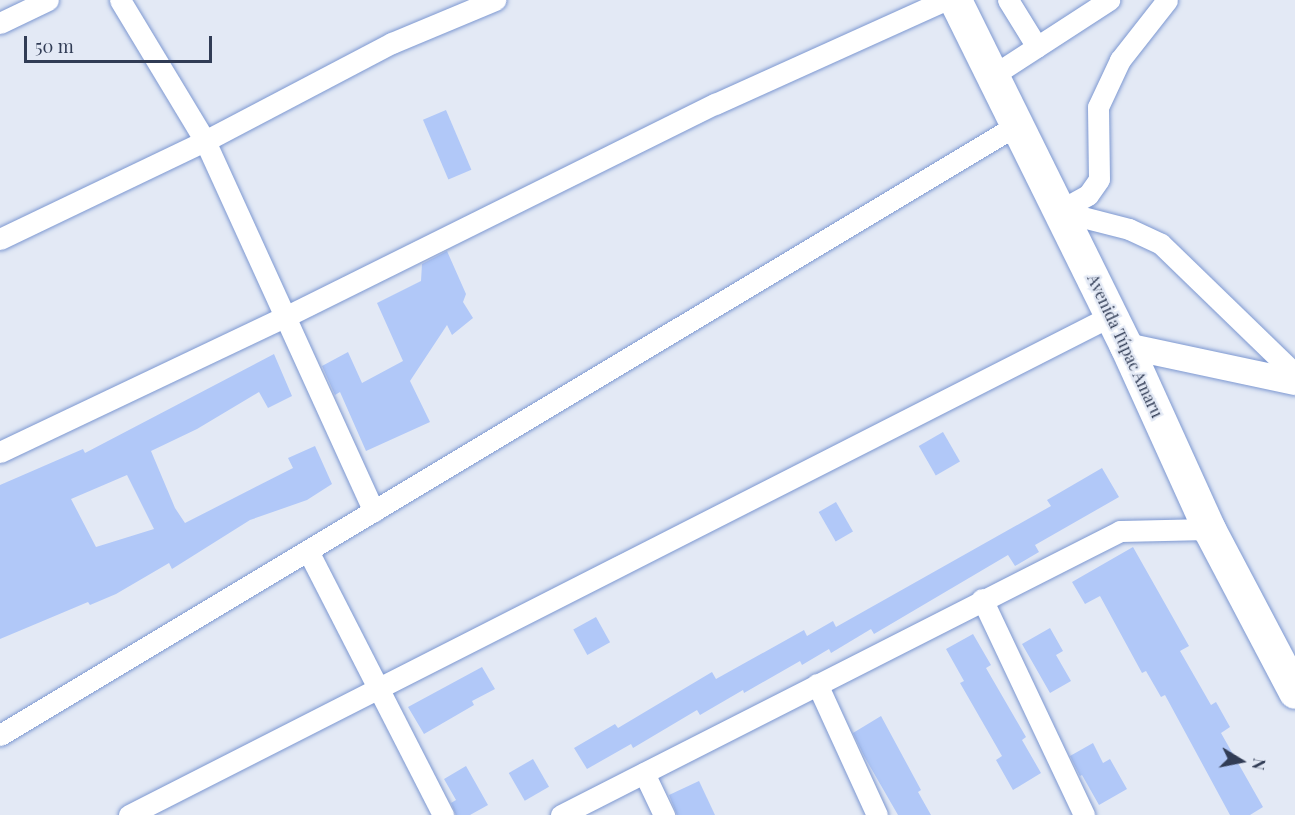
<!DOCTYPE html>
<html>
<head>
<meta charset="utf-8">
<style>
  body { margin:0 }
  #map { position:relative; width:1295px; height:815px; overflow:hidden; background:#e3e9f5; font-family:"Playfair Display",serif }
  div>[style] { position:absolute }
  .building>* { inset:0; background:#b1c8f8; transform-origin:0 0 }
  .roads { filter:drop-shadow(0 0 2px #7d98d1) drop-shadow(0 0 2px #7d98d1) }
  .minor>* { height:21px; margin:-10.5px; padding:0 10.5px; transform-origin:10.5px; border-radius:10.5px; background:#fff }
  .tertiary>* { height:26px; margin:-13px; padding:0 13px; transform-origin:13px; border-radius:13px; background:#fff }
  .primary>* { height:33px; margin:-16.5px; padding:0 16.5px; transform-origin:16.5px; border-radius:16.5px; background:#fff }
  span { translate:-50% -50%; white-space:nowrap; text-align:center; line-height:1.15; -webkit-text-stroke:4.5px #e3e9f5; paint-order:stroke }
  .street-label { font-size:16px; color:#313c55 }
  .north { position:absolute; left:1211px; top:731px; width:60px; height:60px; -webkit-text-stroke:4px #e3e9f5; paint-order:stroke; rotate:100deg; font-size:16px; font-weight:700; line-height:24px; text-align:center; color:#313c55 }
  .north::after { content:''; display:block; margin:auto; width:21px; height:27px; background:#313c55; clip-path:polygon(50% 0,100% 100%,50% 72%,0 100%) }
  .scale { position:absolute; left:24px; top:36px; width:188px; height:27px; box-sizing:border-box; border:3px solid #313c55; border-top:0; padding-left:8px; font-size:18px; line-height:21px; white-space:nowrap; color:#313c55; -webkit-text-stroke:4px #e3e9f5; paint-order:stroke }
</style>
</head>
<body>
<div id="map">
  <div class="building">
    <div style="left:446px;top:110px;width:65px;height:25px;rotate:67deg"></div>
    <div style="clip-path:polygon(447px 251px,466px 294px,463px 302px,473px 318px,452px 335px,447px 325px,410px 381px,430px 422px,366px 451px,340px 392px,335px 395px,322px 366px,348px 352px,362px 383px,403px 361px,377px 303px,421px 281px,422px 264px)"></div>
    <div style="clip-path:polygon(evenodd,274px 354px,292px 396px,268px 408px,259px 392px,197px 429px,151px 451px,175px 508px,185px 523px,293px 468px,288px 458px,315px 446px,332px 484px,307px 500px,250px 520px,172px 569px,169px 563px,116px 594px,90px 605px,88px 602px,0 639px,0 485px,83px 449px,85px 453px,274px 354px,127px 475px,154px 529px,96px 547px,71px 499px,127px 475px)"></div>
    <div style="left:943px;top:432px;width:34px;height:28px;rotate:60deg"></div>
    <div style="clip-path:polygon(1102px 468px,1119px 497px,1035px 545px,1039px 552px,1015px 566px,1008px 555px,874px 634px,871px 629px,831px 653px,829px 649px,802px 665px,800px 661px,744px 693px,743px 690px,700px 715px,697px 710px,633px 748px,631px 744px,587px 769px,574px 748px,615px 724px,618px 728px,712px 672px,716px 679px,804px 630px,807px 636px,833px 621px,836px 627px,1051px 506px,1047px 500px)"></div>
    <div style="left:836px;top:502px;width:34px;height:20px;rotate:60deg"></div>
    <div style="clip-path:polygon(1133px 547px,1189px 646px,1180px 651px,1211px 705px,1216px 702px,1230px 727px,1221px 733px,1263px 807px,1250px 815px,1230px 815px,1165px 695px,1161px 697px,1146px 671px,1142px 673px,1100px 596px,1085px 604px,1072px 582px)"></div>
    <div style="left:596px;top:617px;width:29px;height:26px;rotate:61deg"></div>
    <div style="clip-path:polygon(1050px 628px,1063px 651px,1056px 655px,1071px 681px,1050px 693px,1022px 644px)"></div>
    <div style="clip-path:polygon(973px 634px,991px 665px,986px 668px,1026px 737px,1022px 740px,1041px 773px,1013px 790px,996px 760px,1002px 756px,960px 683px,964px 681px,946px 649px)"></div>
    <div style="clip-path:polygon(482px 667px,495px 689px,472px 701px,474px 705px,424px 734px,408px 707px)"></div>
    <div style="clip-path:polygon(881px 716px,921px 790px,918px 792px,931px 815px,898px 815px,864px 756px,853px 733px)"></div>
    <div style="clip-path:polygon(1093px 743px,1103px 763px,1110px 759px,1127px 789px,1099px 805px,1082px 775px,1080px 776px,1070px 756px)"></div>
    <div style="left:533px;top:759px;width:32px;height:28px;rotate:60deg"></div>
    <div style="clip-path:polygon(466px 766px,488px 805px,470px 815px,456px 815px,451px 803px,456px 800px,444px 779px)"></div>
    <div style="clip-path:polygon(699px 781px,715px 815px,677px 815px,669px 795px)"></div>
  </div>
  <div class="roads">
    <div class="minor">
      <div style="left:120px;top:0;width:165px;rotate:58.9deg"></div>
      <div style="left:205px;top:141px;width:407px;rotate:65.5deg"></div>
      <div style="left:1008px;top:0;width:55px;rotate:58.3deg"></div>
      <div style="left:0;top:23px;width:53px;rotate:-25.6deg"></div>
      <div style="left:992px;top:76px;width:140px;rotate:-33deg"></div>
      <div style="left:1059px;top:211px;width:72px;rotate:14.4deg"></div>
      <div style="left:1129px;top:229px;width:35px;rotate:25deg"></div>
      <div style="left:1161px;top:244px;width:187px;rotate:44.1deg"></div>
      <div style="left:1059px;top:211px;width:33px;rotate:-29deg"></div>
      <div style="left:1088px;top:195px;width:19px;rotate:-55deg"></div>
      <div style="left:1099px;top:179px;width:72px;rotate:-90.8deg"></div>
      <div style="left:1098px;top:107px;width:52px;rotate:-64.9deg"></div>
      <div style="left:1120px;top:60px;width:76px;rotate:-51.9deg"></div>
      <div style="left:0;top:239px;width:227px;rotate:-25.6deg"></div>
      <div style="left:205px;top:141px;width:211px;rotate:-27.7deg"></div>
      <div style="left:392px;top:43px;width:112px;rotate:-22.7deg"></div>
      <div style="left:0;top:452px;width:318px;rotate:-25.4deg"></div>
      <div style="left:287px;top:316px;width:478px;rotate:-26.4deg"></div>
      <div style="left:715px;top:104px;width:252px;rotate:-24.3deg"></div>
      <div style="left:308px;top:551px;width:297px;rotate:62.9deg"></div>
      <div style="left:982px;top:599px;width:239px;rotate:64.7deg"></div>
      <div style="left:817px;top:684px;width:144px;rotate:65.4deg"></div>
      <div style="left:0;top:735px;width:1186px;rotate:-30.96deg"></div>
      <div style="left:644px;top:773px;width:47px;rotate:64.5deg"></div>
      <div style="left:129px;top:815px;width:1102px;rotate:-26.94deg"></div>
      <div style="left:561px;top:815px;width:627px;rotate:-26.93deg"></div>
      <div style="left:1120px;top:531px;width:89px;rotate:-1.3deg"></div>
    </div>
    <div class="tertiary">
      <div style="left:1126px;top:346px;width:173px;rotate:12deg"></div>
    </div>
    <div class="primary">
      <div style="left:955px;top:0;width:386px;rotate:63.7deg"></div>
      <div style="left:1126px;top:346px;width:201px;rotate:65.6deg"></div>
      <div style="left:1209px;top:529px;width:184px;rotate:62.2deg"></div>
    </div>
  </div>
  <div class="street-label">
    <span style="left:1125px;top:346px;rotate:65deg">Avenida Túpac Amaru</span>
  </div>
  <div class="north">N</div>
  <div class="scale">50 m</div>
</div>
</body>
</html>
